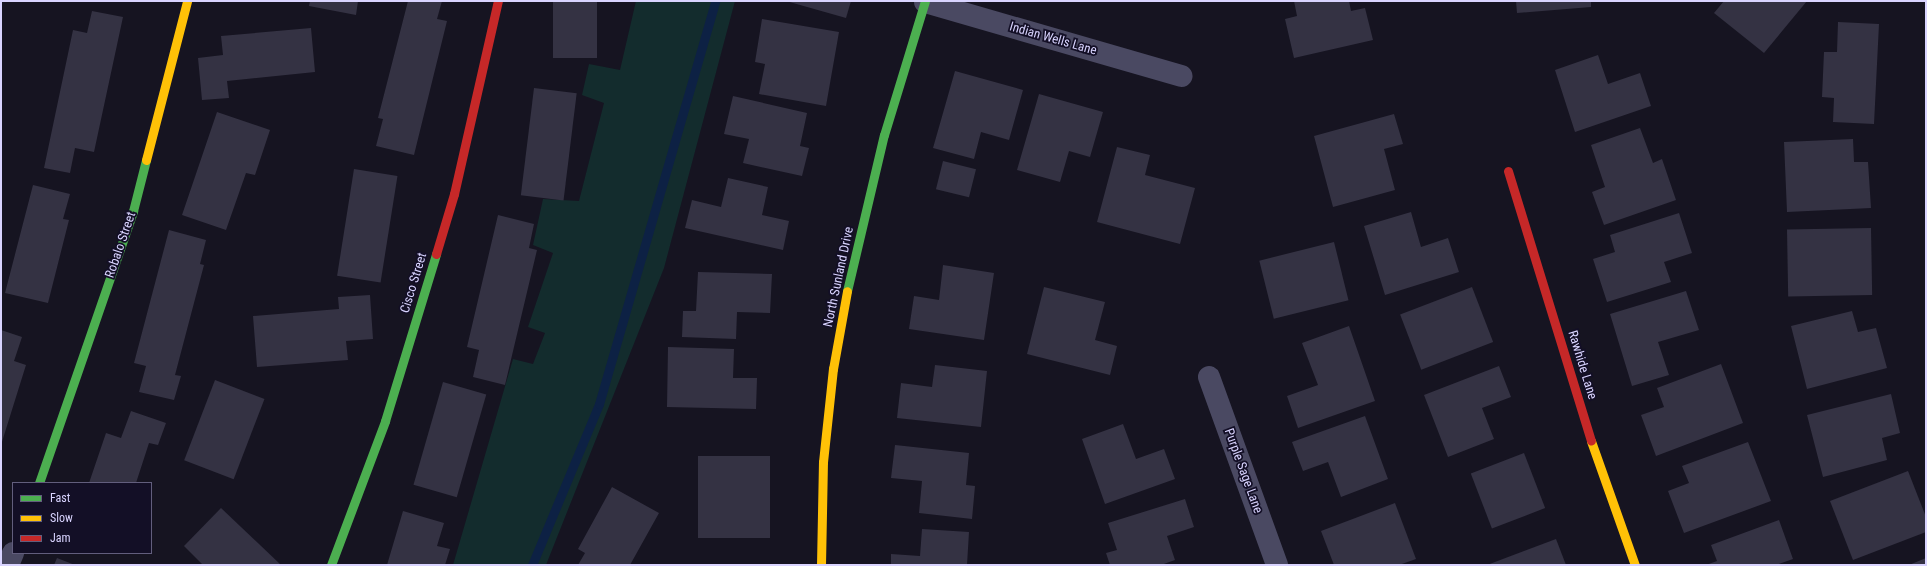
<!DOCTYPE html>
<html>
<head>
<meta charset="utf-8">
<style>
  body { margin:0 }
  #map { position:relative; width:1927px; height:566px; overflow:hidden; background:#161421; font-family:"Roboto Condensed",sans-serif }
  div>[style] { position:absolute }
  .green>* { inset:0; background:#132c2d }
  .stream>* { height:9px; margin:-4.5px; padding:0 4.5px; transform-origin:4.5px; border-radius:4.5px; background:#0d2144 }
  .building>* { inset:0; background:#343243; transform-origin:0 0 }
  .street>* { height:22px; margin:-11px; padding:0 11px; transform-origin:11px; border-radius:11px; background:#4a4962 }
  .fast>* { height:9px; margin:-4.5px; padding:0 4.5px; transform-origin:4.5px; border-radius:4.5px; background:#4caf50 }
  .slow>* { height:9px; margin:-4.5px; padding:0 4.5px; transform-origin:4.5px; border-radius:4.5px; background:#ffc107 }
  .jam>* { height:9px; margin:-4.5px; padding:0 4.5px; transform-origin:4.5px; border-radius:4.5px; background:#c62828 }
  span { translate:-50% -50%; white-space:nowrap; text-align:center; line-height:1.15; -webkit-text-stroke:3.5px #130f26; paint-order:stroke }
  .street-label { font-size:13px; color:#d9d4ff }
  .frame { position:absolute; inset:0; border:2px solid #d9d4ff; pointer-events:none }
  .legend { position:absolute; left:12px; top:482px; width:140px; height:72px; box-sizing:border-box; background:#130f26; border:1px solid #625e7d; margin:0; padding:5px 7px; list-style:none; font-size:12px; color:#d9d4ff }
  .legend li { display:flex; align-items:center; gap:8px; height:20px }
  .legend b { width:20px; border:1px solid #625e7d }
</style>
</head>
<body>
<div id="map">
  <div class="green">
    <div style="clip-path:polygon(636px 1px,735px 1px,664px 268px,546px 565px,453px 565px,513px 359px,533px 364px,545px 333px,528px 327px,553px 253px,533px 245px,543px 199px,579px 201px,604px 103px,582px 95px,589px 64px,620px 70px)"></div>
  </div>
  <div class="stream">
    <div style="left:532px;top:565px;width:174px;rotate:-67.4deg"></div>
    <div style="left:599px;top:404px;width:419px;rotate:-73.9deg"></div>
  </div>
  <div class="building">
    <div style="clip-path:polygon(310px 1px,358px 1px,356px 15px,309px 6px)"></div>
    <div style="clip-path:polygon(408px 1px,442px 1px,437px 19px,447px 21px,414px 155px,376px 146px,383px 119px,378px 118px)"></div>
    <div style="left:553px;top:1px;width:44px;height:57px"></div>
    <div style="clip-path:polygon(786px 1px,851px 1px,846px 18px)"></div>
    <div style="clip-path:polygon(1294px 1px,1349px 1px,1351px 11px,1365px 8px,1373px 40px,1294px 58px,1285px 19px,1297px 16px)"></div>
    <div style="clip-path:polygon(1516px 1px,1591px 1px,1591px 7px,1517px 13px)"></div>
    <div style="clip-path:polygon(1724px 1px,1807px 1px,1764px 53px,1714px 13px)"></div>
    <div style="clip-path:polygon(92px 11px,123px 17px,94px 152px,75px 148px,70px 173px,44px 168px,73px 30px,87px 33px)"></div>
    <div style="clip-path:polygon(762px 19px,839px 32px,826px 106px,759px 94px,765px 64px,755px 62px)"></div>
    <div style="clip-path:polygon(1838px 22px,1879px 24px,1874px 124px,1833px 122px,1834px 98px,1822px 97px,1824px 52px,1837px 52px)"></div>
    <div style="clip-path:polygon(311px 28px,315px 72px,227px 81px,229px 98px,202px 100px,198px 58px,223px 55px,221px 36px)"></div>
    <div style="clip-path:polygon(1598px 55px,1608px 84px,1640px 73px,1651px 106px,1575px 132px,1555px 70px)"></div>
    <div style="clip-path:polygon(955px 71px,1023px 90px,1009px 140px,981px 132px,974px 159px,933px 148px)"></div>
    <div style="left:534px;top:88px;width:43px;height:108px;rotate:7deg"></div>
    <div style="clip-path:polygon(1039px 94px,1103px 112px,1090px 157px,1069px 151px,1060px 182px,1017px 170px)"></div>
    <div style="clip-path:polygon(733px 96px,807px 113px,800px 146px,809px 148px,802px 176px,743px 163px,749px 139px,724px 134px)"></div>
    <div style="clip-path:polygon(217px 112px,270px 130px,255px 175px,246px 173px,226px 230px,182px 215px)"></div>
    <div style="clip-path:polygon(1394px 114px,1403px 144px,1384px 149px,1395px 190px,1333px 207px,1314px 136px)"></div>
    <div style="clip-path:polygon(1640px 128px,1653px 163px,1662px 159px,1676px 200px,1604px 225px,1592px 192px,1605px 187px,1591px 145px)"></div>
    <div style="clip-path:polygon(1853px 139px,1854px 162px,1868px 162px,1871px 208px,1787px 212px,1784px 142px)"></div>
    <div style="clip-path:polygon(1117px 147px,1150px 155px,1145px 175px,1195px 188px,1180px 244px,1097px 222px)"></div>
    <div style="left:943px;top:161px;width:34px;height:29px;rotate:14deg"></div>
    <div style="left:354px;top:169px;width:44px;height:108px;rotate:9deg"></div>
    <div style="clip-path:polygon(728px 178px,768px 187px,762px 215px,789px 221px,783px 250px,685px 228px,692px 200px,721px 207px)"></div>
    <div style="clip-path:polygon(33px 185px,70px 194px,63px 219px,69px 220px,48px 303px,5px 293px)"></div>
    <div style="clip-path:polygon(1411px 212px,1421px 247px,1448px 238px,1459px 272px,1385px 295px,1364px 226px)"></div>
    <div style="clip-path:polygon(1679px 213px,1692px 253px,1664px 262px,1671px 282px,1607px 302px,1593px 259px,1615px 252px,1610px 235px)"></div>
    <div style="clip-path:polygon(498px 215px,534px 224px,529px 248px,537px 250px,505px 385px,473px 377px,479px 350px,467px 347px)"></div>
    <div style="left:1871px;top:228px;width:67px;height:84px;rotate:89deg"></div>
    <div style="clip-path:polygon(169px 230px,206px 240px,200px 264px,204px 265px,175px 375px,181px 376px,174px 400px,139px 392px,146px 366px,134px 363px)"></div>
    <div style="left:1334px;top:242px;width:60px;height:77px;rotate:76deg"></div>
    <div style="clip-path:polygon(943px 265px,994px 273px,984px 340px,909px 329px,914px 296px,939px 300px)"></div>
    <div style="clip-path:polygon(698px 272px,772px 274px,770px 313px,737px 312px,736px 339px,682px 337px,683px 311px,696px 311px)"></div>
    <div style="clip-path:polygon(1044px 287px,1105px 302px,1095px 340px,1117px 346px,1110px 375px,1027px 354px)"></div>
    <div style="left:1472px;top:287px;width:59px;height:77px;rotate:69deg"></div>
    <div style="clip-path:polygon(1686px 291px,1699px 330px,1658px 342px,1669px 375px,1632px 386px,1610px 314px)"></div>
    <div style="clip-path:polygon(370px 295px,373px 339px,346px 341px,348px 360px,257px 367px,253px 316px,339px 309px,338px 297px)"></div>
    <div style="clip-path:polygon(1852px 311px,1858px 332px,1876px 328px,1887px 368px,1807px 389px,1791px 326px)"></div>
    <div style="clip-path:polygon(1349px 326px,1375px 401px,1298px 428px,1287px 396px,1318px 385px,1302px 343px)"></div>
    <div style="clip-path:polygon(1px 330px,22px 337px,14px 361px,26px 365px,1px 445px)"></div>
    <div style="clip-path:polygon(668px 347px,734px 349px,733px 378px,757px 378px,756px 409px,667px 407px)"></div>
    <div style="clip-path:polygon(1721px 364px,1743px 423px,1656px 456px,1641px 415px,1664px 407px,1657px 388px)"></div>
    <div style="clip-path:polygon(935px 365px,987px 371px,981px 427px,897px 418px,901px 383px,932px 387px)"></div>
    <div style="clip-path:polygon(1499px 366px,1511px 397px,1482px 408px,1494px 439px,1448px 457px,1424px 395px)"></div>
    <div style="left:215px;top:380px;width:53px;height:86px;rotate:21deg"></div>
    <div style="left:443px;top:382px;width:45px;height:107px;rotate:16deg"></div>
    <div style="clip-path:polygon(1891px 394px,1900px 433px,1882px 438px,1887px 460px,1823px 477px,1807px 415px)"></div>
    <div style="clip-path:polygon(131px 411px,166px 423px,158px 445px,149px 443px,136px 483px,89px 483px,106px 433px,121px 438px)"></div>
    <div style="clip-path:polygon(1365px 416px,1388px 479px,1341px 497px,1328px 462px,1303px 471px,1292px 442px)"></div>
    <div style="clip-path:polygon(1123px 424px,1136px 459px,1164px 449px,1175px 479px,1105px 504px,1082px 439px)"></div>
    <div style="clip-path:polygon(1748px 442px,1771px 501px,1684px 533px,1668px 491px,1689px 483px,1682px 466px)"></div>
    <div style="clip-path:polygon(895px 445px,969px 453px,966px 485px,975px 486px,972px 519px,919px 513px,922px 481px,891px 478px)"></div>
    <div style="left:1524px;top:453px;width:59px;height:57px;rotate:69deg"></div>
    <div style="left:770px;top:456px;width:82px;height:72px;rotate:90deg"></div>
    <div style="clip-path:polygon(1908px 471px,1926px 517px,1926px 532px,1853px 560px,1830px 501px)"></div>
    <div style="clip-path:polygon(612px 487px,659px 513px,630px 565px,578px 565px,585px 553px,578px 549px)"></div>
    <div style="clip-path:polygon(1185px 499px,1194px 527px,1167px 536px,1175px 560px,1161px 565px,1110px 565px,1106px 553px,1117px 550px,1108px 523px)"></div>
    <div style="clip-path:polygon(1395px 503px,1416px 559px,1399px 565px,1334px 565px,1321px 531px)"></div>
    <div style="clip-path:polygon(221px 508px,281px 565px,203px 565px,184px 546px)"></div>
    <div style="clip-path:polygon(403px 511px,444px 523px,437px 546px,450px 549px,445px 565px,387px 565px)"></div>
    <div style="clip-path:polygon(1779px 520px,1793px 559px,1776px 565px,1706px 565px,1717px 561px,1711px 545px)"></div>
    <div style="clip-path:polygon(922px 529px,969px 532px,967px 565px,891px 565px,891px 554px,920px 556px)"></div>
    <div style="clip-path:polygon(1556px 539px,1566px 565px,1487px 565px)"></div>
    <div style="clip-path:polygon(57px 558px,75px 565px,54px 565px)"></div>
    <div style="clip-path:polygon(1926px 558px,1926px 565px,1909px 565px)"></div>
  </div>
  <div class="street">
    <div style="left:925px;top:2px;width:267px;rotate:16.1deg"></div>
    <div style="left:1209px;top:377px;width:200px;rotate:70.1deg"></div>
    <div style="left:8px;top:565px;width:13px;rotate:-67deg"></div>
  </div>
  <div class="fast">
    <div style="left:847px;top:291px;width:160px;rotate:-76.7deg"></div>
    <div style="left:884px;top:135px;width:140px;rotate:-73deg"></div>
    <div style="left:39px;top:483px;width:288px;rotate:-70.9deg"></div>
    <div style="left:133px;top:211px;width:53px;rotate:-75.7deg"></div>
    <div style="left:331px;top:565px;width:154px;rotate:-69.4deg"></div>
    <div style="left:385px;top:421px;width:175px;rotate:-73deg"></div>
  </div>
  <div class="slow">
    <div style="left:146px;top:160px;width:164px;rotate:-75.5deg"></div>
    <div style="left:1591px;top:441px;width:132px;rotate:70.5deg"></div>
    <div style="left:821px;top:565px;width:103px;rotate:-88.9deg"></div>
    <div style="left:823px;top:462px;width:94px;rotate:-83.9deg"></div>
    <div style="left:833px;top:369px;width:79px;rotate:-79.8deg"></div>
  </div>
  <div class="jam">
    <div style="left:1508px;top:171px;width:282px;rotate:72.9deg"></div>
    <div style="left:436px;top:254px;width:63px;rotate:-73.3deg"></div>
    <div style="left:454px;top:194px;width:198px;rotate:-77.2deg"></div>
  </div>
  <div class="street-label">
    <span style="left:1053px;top:39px;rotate:16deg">Indian Wells Lane</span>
    <span style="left:121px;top:245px;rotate:-71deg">Robalo Street</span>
    <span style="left:839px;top:277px;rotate:-78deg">North Sunland Drive</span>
    <span style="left:414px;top:283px;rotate:-73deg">Cisco Street</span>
    <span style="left:1582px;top:365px;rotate:73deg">Rawhide Lane</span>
    <span style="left:1243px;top:471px;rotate:70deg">Purple Sage Lane</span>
  </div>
  <div class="frame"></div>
  <ul class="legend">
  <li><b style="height:5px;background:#4caf50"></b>Fast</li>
  <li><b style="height:5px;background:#ffc107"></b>Slow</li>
  <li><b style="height:5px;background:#c62828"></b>Jam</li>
  </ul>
</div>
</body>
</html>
